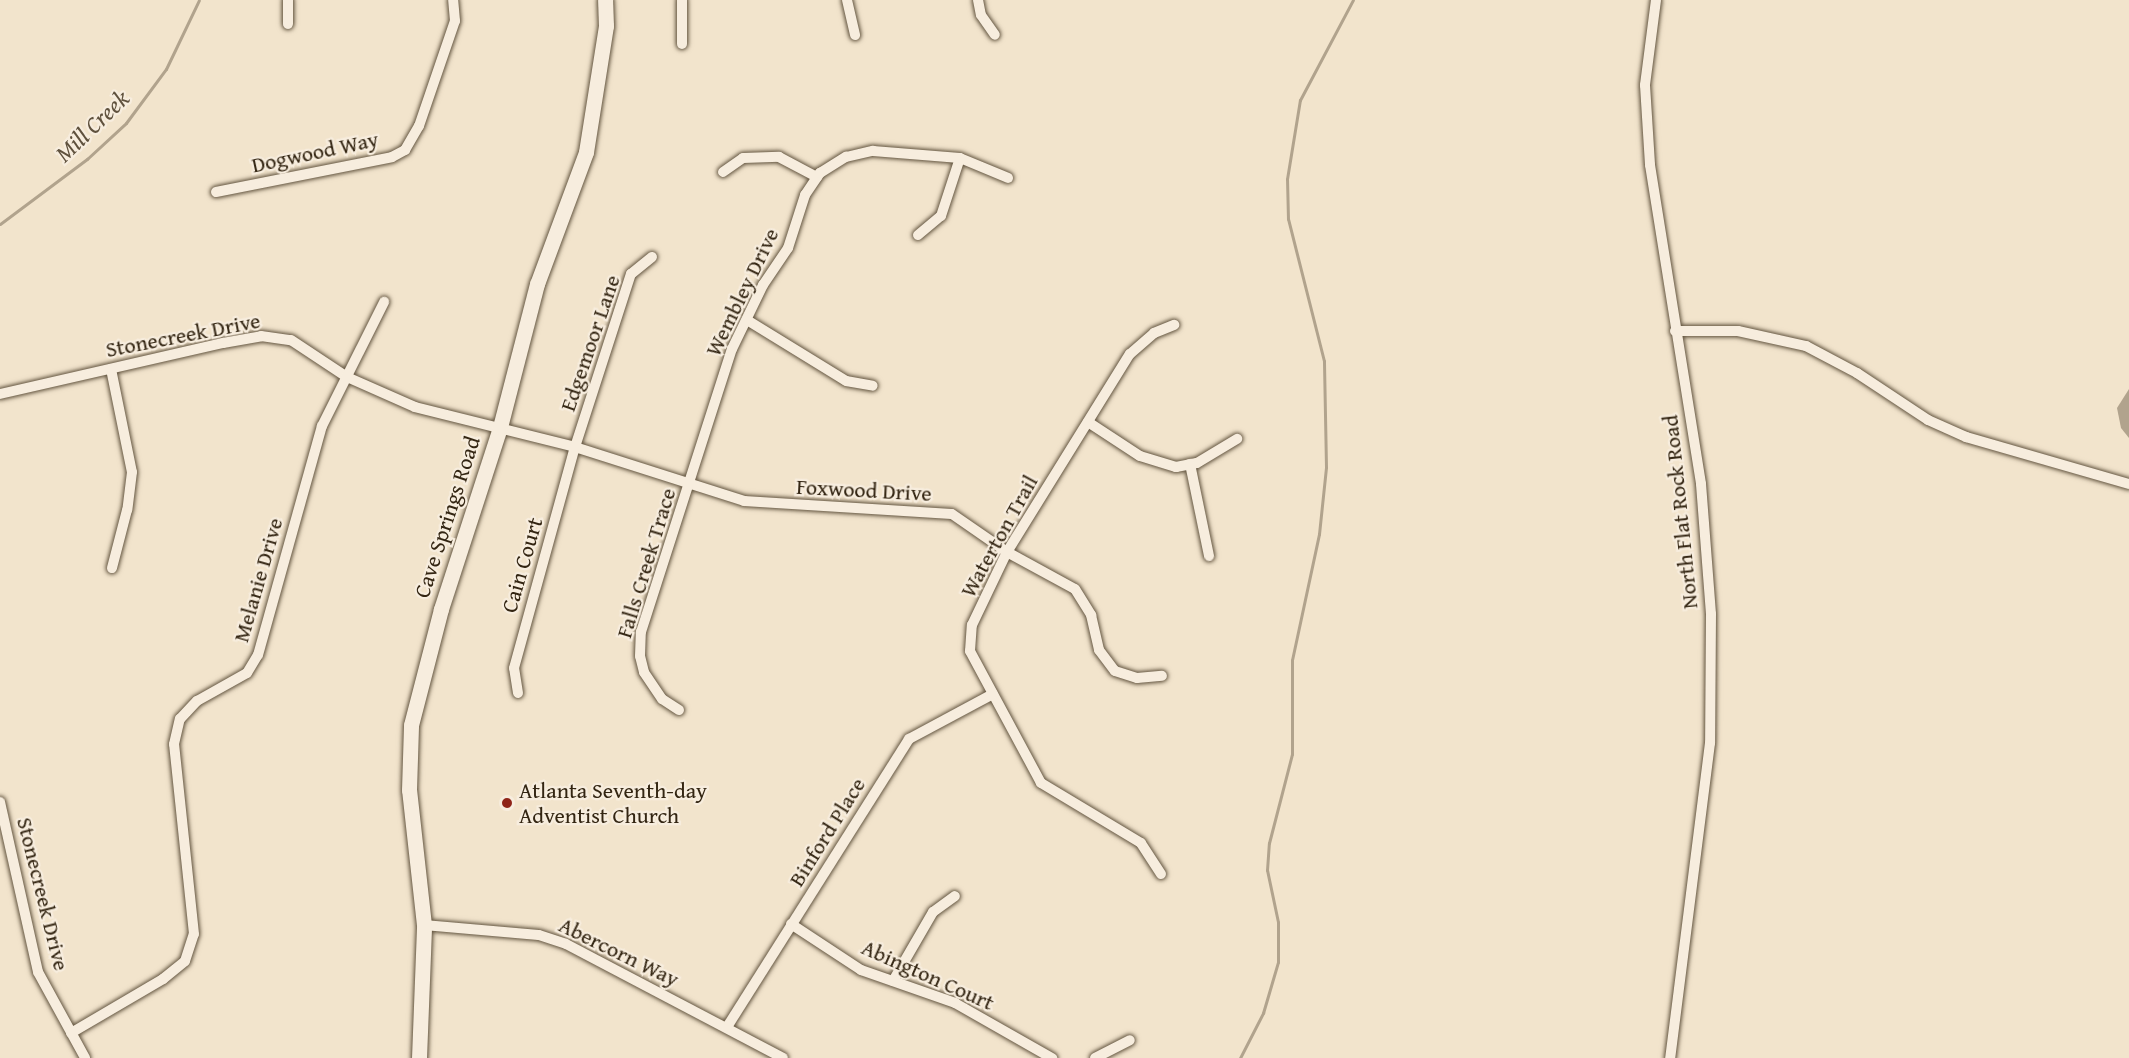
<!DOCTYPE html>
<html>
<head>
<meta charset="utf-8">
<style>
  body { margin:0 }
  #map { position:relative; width:2129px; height:1058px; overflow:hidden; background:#f2e4cc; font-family:"Gentium Book Plus",serif }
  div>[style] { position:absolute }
  .water>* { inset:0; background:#b1a38d }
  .stream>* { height:3px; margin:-1.5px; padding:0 1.5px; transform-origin:1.5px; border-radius:1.5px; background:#b1a38d }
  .roads { filter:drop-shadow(0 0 2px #635540) drop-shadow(0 0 2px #635540) }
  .street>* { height:10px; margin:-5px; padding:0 5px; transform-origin:5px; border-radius:5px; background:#f7edde }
  .secondary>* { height:15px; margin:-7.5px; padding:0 7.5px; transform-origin:7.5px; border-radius:7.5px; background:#f7edde }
  .dots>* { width:16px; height:16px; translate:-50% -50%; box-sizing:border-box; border:3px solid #f7edde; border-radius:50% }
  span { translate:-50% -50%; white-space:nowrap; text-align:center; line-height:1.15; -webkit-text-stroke:4.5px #f7edde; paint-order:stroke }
  .street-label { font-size:22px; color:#332512 }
  .poi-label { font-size:22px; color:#332512 }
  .left { translate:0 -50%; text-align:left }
  .water-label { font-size:24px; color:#5f513d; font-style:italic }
</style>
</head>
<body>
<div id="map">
  <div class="water">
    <div style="clip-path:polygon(2129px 389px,2129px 438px,2121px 428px,2117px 408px)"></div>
  </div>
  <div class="stream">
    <div style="left:0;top:224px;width:109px;rotate:-36.8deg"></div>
    <div style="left:87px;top:159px;width:53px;rotate:-42.7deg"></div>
    <div style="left:126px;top:123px;width:67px;rotate:-53.5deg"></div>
    <div style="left:166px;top:69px;width:76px;rotate:-64.4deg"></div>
    <div style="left:1240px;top:1058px;width:51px;rotate:-62.9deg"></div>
    <div style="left:1263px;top:1013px;width:53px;rotate:-73.6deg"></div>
    <div style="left:1278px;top:962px;width:40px;rotate:-90deg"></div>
    <div style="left:1278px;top:922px;width:53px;rotate:-101.9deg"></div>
    <div style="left:1267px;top:870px;width:27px;rotate:-86deg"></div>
    <div style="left:1269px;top:843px;width:92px;rotate:-75.5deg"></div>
    <div style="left:1292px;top:754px;width:94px;rotate:-90deg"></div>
    <div style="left:1292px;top:660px;width:129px;rotate:-77.9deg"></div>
    <div style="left:1319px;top:534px;width:67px;rotate:-84deg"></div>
    <div style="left:1326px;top:467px;width:106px;rotate:-91.1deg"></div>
    <div style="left:1324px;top:361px;width:146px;rotate:-104.2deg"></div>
    <div style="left:1288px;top:219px;width:40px;rotate:-91.4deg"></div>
    <div style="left:1287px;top:179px;width:80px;rotate:-80.7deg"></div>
    <div style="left:1300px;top:100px;width:113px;rotate:-62.1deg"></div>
  </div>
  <div class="roads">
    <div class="street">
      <div style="left:682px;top:0;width:44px;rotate:90deg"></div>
      <div style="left:847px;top:0;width:36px;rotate:77deg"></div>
      <div style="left:978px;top:0;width:15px;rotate:79deg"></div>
      <div style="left:981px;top:15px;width:24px;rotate:55deg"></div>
      <div style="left:1656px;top:0;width:86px;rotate:97.4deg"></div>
      <div style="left:1645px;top:85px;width:80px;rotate:86.4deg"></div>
      <div style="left:1650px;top:165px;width:323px;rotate:80.9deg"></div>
      <div style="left:1701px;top:484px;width:130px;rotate:85.6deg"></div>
      <div style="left:1711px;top:614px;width:129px;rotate:90.4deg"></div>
      <div style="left:1710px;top:743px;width:318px;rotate:97.2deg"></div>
      <div style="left:288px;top:24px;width:24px;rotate:-90deg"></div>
      <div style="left:723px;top:172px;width:24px;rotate:-35deg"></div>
      <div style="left:743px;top:158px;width:36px;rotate:-2deg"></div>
      <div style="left:779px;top:157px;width:43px;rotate:27.8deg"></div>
      <div style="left:216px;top:192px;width:179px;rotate:-11.2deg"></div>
      <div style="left:392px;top:157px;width:15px;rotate:-28deg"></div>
      <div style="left:405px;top:150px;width:28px;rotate:-60deg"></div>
      <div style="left:419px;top:126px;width:111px;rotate:-71.1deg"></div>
      <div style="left:455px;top:21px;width:21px;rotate:-95deg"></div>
      <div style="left:918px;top:235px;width:30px;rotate:-40deg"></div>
      <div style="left:941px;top:216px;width:61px;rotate:-71.9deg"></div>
      <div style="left:747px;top:320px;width:116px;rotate:31.6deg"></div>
      <div style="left:846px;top:381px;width:27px;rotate:10deg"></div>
      <div style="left:1675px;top:331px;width:63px"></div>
      <div style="left:1738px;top:331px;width:70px;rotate:12.4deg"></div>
      <div style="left:1806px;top:346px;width:58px;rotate:27.9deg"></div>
      <div style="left:1857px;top:373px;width:85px;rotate:33.5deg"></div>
      <div style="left:1928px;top:420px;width:42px;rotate:24.1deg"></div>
      <div style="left:1966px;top:437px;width:170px;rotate:16.1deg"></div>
      <div style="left:111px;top:369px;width:105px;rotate:78.5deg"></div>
      <div style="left:132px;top:472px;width:38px;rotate:97deg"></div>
      <div style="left:127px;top:510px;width:60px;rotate:104.5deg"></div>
      <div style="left:0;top:394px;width:229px;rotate:-12.9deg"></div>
      <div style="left:223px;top:343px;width:39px;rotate:-10deg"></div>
      <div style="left:261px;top:336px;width:30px;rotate:8deg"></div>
      <div style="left:291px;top:340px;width:67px;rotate:33.5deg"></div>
      <div style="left:347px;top:377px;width:74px;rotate:23.8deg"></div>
      <div style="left:415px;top:407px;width:165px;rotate:14deg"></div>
      <div style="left:575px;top:447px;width:177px;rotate:17.7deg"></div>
      <div style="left:744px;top:501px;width:208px;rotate:3.6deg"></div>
      <div style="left:952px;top:514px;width:67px;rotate:34.6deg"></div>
      <div style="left:1007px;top:552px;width:77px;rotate:28.6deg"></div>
      <div style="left:1075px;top:589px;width:31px;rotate:58deg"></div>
      <div style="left:1091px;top:615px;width:36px;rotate:77deg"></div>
      <div style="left:1099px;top:650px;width:26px;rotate:53deg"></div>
      <div style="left:1115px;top:671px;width:23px;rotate:18deg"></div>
      <div style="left:1137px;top:678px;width:25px;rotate:-5deg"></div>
      <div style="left:1088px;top:422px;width:62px;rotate:33.2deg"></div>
      <div style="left:1140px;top:456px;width:38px;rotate:17deg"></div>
      <div style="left:1176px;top:467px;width:21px;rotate:-11deg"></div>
      <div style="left:1197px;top:463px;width:47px;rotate:-31deg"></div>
      <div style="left:1190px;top:464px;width:94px;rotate:78.3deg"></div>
      <div style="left:518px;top:693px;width:25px;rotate:-99deg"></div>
      <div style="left:514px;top:668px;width:229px;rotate:-74.6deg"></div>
      <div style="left:575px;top:447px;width:182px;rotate:-72.1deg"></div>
      <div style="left:631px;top:274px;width:27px;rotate:-39deg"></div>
      <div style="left:679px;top:710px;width:20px;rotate:-147deg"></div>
      <div style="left:662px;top:699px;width:32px;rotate:-124deg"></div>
      <div style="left:644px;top:672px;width:16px;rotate:-104deg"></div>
      <div style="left:640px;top:656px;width:24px;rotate:-88deg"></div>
      <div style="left:641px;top:632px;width:297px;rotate:-72.2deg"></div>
      <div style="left:732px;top:349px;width:71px;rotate:-64.2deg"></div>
      <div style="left:763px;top:285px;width:45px;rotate:-56deg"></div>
      <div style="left:788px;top:248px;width:56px;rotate:-72.2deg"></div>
      <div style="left:805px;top:195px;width:27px;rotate:-56deg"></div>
      <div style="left:820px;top:173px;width:31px;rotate:-32deg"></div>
      <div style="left:846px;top:157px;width:28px;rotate:-13deg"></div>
      <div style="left:873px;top:151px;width:87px;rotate:4.6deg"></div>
      <div style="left:960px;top:158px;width:52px;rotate:22.6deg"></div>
      <div style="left:0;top:802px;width:174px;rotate:77.4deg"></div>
      <div style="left:38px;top:972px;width:98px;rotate:61.3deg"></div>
      <div style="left:1161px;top:874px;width:37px;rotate:-123deg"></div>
      <div style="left:1141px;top:843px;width:117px;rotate:-149deg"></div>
      <div style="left:1041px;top:783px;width:150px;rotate:-118.3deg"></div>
      <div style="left:970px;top:651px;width:26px;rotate:-86deg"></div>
      <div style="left:972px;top:625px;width:81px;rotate:-64.4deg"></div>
      <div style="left:1007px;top:552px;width:233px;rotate:-58.2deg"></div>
      <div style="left:1130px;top:354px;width:32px;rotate:-41deg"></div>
      <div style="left:1154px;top:333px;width:22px;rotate:-22deg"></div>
      <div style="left:791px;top:924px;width:84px;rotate:33.3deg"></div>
      <div style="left:861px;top:970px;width:100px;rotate:19.3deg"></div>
      <div style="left:955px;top:1003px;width:112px;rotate:29.6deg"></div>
      <div style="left:424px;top:925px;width:115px;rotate:5deg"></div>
      <div style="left:539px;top:935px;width:28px;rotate:18deg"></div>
      <div style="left:566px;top:944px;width:245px;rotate:27.7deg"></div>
      <div style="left:893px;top:981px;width:80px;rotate:-59.9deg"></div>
      <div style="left:933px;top:912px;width:27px;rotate:-36deg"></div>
      <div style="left:727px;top:1027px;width:341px;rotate:-57.7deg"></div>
      <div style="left:909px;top:739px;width:95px;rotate:-28.2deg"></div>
      <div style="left:71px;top:1033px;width:107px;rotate:-30.4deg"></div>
      <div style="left:163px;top:979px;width:28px;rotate:-39deg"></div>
      <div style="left:185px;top:961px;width:28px;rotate:-72deg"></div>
      <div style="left:194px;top:934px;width:191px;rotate:-96deg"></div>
      <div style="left:174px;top:744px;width:26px;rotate:-77deg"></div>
      <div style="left:180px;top:719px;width:25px;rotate:-47deg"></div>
      <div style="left:197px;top:701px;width:57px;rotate:-29.2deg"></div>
      <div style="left:247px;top:673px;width:21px;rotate:-59deg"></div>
      <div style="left:258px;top:655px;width:238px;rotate:-74.4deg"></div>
      <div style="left:322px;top:426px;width:139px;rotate:-63.4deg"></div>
      <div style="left:1095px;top:1058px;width:39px;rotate:-27deg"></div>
    </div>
    <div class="secondary">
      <div style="left:419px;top:1058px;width:133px;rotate:-87.8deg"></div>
      <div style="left:424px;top:925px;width:136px;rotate:-96.3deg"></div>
      <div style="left:409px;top:790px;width:65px;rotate:-88.2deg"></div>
      <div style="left:411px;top:725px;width:120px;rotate:-75.5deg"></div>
      <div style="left:441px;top:609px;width:191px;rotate:-72deg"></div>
      <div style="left:500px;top:427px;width:148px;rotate:-75.5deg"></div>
      <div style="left:537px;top:284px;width:141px;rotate:-69.6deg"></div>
      <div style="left:586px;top:152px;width:128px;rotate:-81deg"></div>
      <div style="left:606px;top:26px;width:26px;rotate:-92deg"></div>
    </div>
  </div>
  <div class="dots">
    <div style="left:507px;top:803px;background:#8f2418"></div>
  </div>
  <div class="street-label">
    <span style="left:315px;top:152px;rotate:-12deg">Dogwood Way</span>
    <span style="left:742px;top:292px;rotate:-64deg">Wembley Drive</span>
    <span style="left:183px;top:335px;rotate:-11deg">Stonecreek Drive</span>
    <span style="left:590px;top:343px;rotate:-71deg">Edgemoor Lane</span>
    <span style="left:864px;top:490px;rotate:3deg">Foxwood Drive</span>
    <span style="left:1680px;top:512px;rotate:-96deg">North Flat Rock Road</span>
    <span style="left:447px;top:517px;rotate:-72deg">Cave Springs Road</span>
    <span style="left:999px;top:536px;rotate:-61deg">Waterton Trail</span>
    <span style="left:646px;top:563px;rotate:-73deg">Falls Creek Trace</span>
    <span style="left:522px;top:565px;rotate:-74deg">Cain Court</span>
    <span style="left:258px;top:580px;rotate:-74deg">Melanie Drive</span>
    <span style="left:827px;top:832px;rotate:-58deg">Binford Place</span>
    <span style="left:43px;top:894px;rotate:76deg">Stonecreek Drive</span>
    <span style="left:619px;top:952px;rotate:26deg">Abercorn Way</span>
    <span style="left:928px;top:975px;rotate:24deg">Abington Court</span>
  </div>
  <div class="poi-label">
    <span class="left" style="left:519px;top:803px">Atlanta Seventh-day<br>Adventist Church</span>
  </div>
  <div class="water-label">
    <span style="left:92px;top:126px;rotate:-44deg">Mill Creek</span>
  </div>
</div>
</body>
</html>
